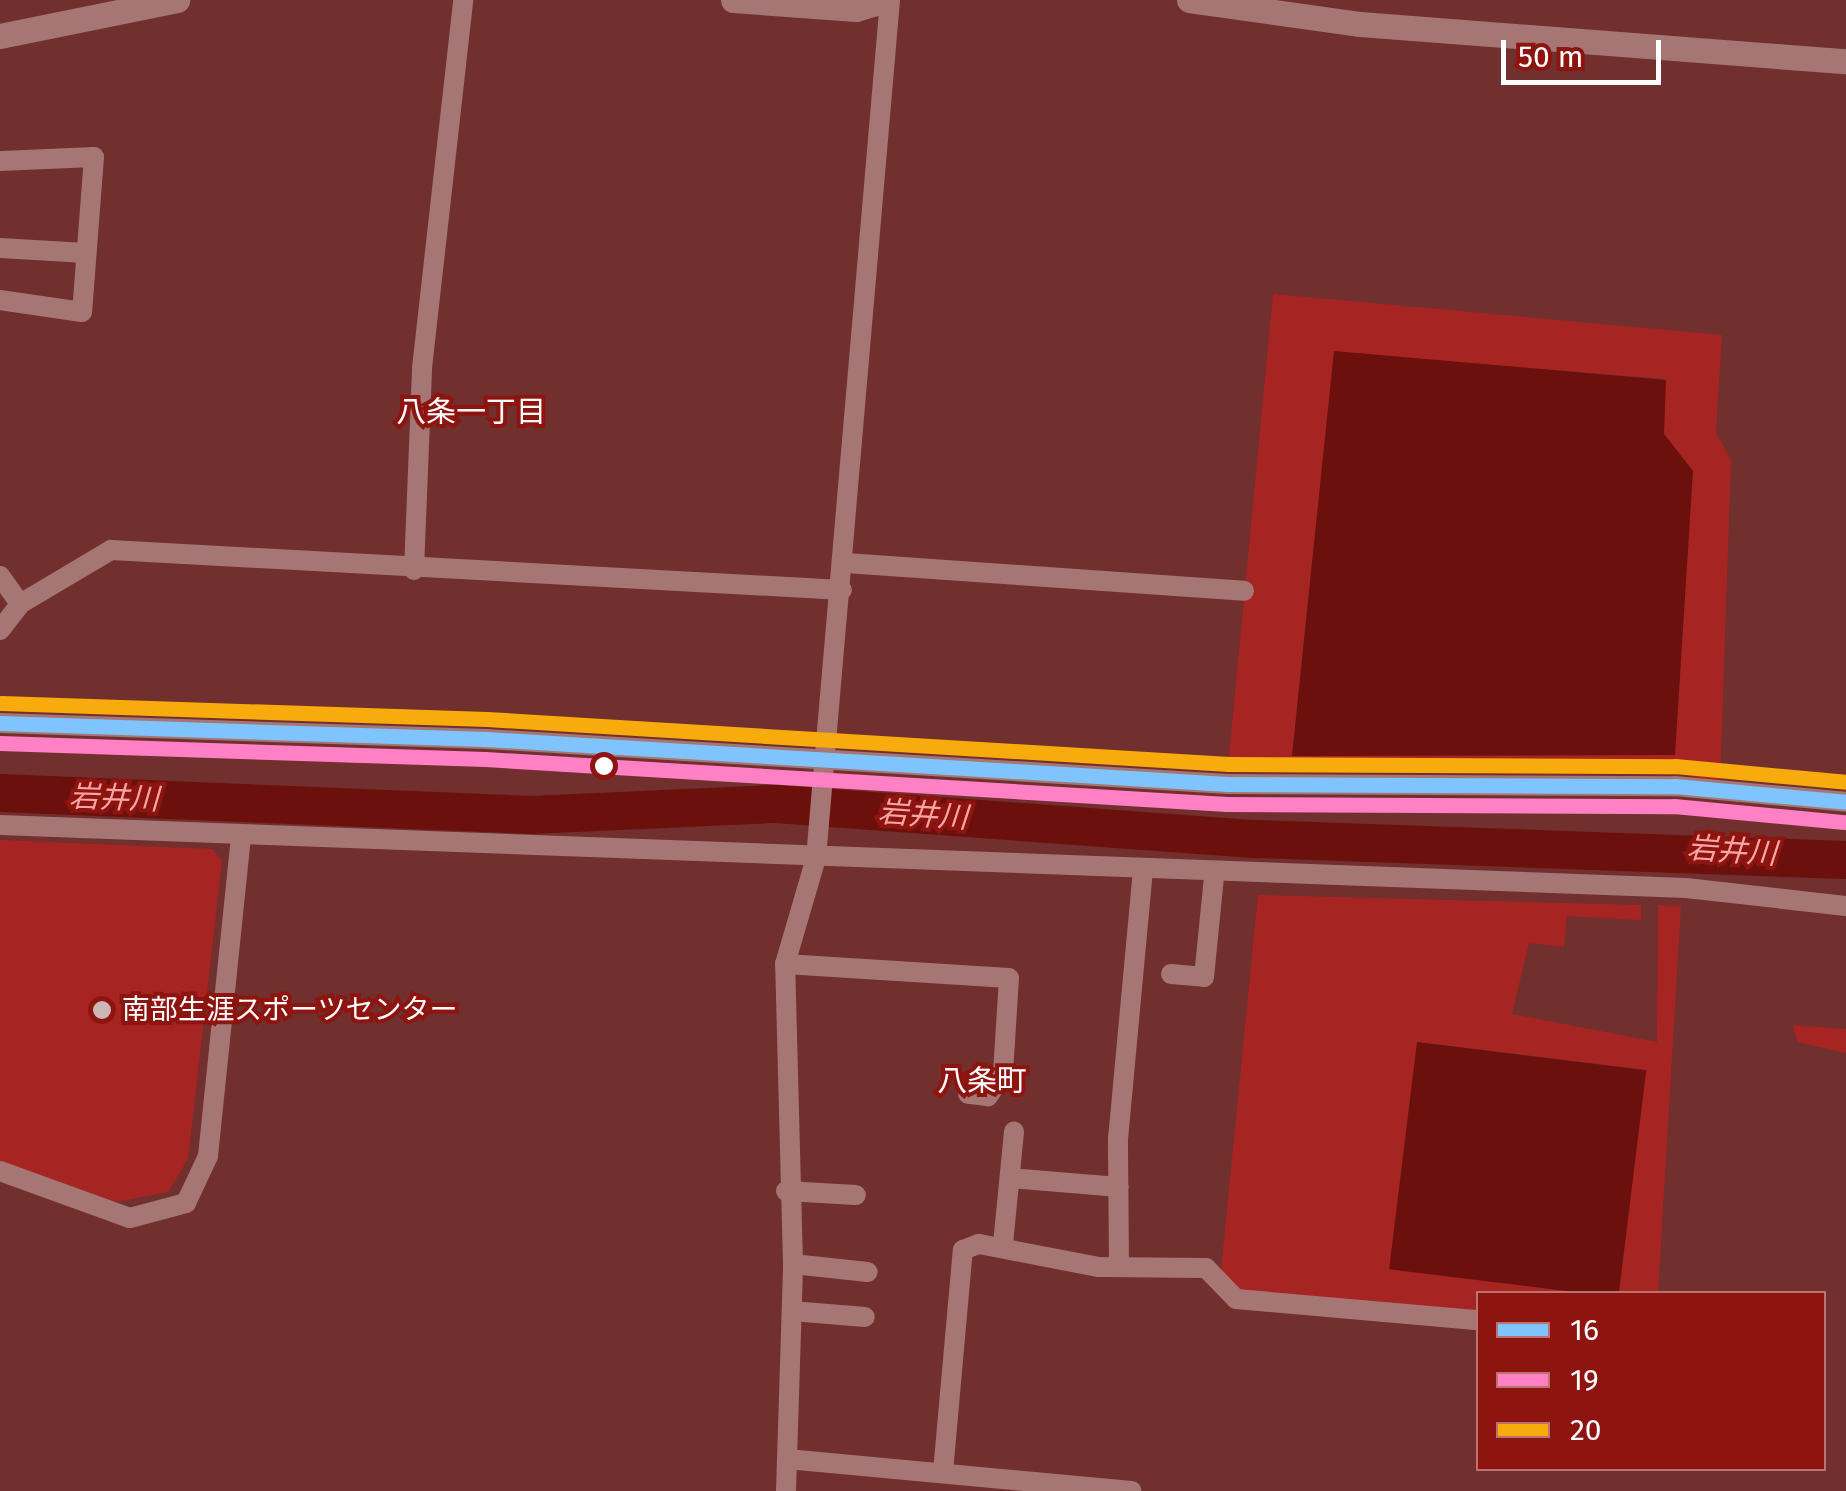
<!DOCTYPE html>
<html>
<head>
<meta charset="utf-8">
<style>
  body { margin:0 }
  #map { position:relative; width:1846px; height:1491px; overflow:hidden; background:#712f2d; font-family:"Fira Sans","Noto Sans JP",sans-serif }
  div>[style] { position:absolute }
  .green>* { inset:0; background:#a62523 }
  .water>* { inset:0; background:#6b100c; transform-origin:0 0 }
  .river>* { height:38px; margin:-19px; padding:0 19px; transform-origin:19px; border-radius:19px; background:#6b100c }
  .minor>* { height:20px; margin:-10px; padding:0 10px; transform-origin:10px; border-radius:10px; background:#a57674 }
  .tertiary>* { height:25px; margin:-12.5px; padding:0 12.5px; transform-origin:12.5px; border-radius:12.5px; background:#a57674 }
  .bus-1>* { height:15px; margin:-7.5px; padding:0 7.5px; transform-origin:7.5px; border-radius:7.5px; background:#80c4ff }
  .bus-2>* { height:15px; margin:-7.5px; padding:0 7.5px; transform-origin:7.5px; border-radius:7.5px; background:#ff80c5 }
  .bus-3>* { height:15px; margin:-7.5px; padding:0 7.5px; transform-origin:7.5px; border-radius:7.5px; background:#f8ab0d }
  .dots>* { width:28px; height:28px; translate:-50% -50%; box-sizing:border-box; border:5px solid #8e1410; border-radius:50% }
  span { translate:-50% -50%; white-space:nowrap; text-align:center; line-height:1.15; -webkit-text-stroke:8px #8e1410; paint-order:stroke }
  .poi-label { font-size:28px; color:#fff }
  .left { translate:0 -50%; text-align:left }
  .neighbourhood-label { font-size:30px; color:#fff }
  .water-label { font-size:30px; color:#faa5a4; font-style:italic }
  .legend { position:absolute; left:1476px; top:1291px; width:350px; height:180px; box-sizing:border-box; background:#8e1410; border:2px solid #bb7270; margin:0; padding:12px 18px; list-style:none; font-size:30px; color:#fff }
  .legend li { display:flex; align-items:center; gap:20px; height:50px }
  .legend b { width:50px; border:2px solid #bb7270 }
  .scale { position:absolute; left:1501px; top:40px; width:160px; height:45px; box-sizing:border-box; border:5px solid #fff; border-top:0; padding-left:12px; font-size:30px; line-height:35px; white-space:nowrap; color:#fff; -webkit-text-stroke:8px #8e1410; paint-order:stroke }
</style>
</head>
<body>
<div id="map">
  <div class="green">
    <div style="clip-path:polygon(evenodd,1273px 294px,1722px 335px,1716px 433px,1731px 460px,1720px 784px,1687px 775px,1228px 767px,1273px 294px,1334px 352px,1665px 379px,1664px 434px,1693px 472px,1292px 756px,1334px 352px)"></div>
    <div style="clip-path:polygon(0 840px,212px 849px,222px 861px,188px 1159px,168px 1192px,116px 1202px,0 1161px)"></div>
    <div style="clip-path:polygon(evenodd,1258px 895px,1641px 905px,1641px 920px,1567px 916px,1564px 947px,1529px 943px,1512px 1014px,1657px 1042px,1658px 905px,1681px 906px,1658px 1293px,1478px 1294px,1478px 1311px,1238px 1291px,1221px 1270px,1258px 895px,1418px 1042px,1646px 1070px,1396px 1270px,1418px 1042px)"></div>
    <div style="clip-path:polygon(1793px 1025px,1846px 1029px,1846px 1053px,1797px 1042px)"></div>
  </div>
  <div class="water">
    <div style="clip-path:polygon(1334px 351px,1666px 380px,1664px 434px,1693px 471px,1675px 755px,1292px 756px)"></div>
    <div style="left:1417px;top:1042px;width:231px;height:229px;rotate:7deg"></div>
  </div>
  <div class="river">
    <div style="left:0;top:793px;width:531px;rotate:2.37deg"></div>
    <div style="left:531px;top:815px;width:245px;rotate:-2.6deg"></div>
    <div style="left:776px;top:804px;width:483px;rotate:4.2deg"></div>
    <div style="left:1258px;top:839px;width:588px;rotate:2.05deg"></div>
  </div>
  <div class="minor">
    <div style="left:0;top:161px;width:94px;rotate:-2.4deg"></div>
    <div style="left:94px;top:157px;width:155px;rotate:94.4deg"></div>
    <div style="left:82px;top:312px;width:83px;rotate:-171.7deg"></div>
    <div style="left:0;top:248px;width:86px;rotate:3.3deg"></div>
    <div style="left:846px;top:563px;width:399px;rotate:4deg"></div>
    <div style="left:414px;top:570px;width:202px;rotate:-87.7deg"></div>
    <div style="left:422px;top:368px;width:370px;rotate:-83.6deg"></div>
    <div style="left:0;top:576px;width:34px;rotate:54deg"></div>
    <div style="left:0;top:630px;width:33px;rotate:-52deg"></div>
    <div style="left:20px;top:604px;width:106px;rotate:-30.7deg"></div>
    <div style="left:111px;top:550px;width:732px;rotate:3.13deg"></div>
    <div style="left:0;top:723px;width:486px;rotate:1.9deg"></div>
    <div style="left:486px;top:739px;width:743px;rotate:3.47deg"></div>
    <div style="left:1228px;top:784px;width:447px;rotate:0.3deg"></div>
    <div style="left:1675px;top:786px;width:172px;rotate:5.3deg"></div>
    <div style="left:0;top:825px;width:1687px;rotate:2.14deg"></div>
    <div style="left:1686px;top:888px;width:161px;rotate:6.4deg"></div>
    <div style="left:785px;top:964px;width:224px;rotate:3.6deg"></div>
    <div style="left:1009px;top:978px;width:96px;rotate:93.6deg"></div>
    <div style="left:1003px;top:1074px;width:27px;rotate:124deg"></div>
    <div style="left:988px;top:1096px;width:20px;rotate:-174deg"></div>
    <div style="left:1171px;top:974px;width:33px;rotate:5deg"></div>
    <div style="left:1204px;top:977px;width:101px;rotate:-84.3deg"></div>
    <div style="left:0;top:1171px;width:138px;rotate:19.9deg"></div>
    <div style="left:130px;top:1218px;width:58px;rotate:-15deg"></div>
    <div style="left:186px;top:1203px;width:52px;rotate:-64.9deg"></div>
    <div style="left:208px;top:1156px;width:321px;rotate:-84.1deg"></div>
    <div style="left:1010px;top:1178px;width:109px;rotate:4.7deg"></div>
    <div style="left:786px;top:1191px;width:70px;rotate:3.3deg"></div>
    <div style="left:1003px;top:1244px;width:113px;rotate:-84.4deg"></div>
    <div style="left:1119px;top:1263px;width:124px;rotate:-90.5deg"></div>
    <div style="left:1118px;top:1139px;width:268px;rotate:-84.7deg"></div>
    <div style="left:793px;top:1264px;width:75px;rotate:6.1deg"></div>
    <div style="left:792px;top:1311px;width:73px;rotate:4.7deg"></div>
    <div style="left:787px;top:1459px;width:346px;rotate:5.3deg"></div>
    <div style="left:943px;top:1472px;width:223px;rotate:-84.9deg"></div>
    <div style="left:963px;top:1250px;width:17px;rotate:-21deg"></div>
    <div style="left:979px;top:1244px;width:121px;rotate:10.9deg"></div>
    <div style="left:1098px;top:1267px;width:108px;rotate:0.5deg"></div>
    <div style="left:1206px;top:1268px;width:43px;rotate:45.9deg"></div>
    <div style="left:1236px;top:1299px;width:243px;rotate:5deg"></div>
    <div style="left:786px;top:1491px;width:227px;rotate:-88.2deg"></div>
    <div style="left:793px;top:1264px;width:300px;rotate:-91.5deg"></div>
    <div style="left:785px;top:964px;width:110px;rotate:-73.7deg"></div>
    <div style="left:816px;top:858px;width:861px;rotate:-85.07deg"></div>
  </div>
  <div class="tertiary">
    <div style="left:733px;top:0;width:123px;rotate:4.2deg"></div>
    <div style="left:856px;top:9px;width:30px;rotate:-17deg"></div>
    <div style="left:1189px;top:0;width:173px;rotate:8deg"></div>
    <div style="left:1360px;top:24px;width:487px;rotate:4.4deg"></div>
    <div style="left:0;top:36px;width:181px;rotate:-11.5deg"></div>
  </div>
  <div class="bus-1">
    <div style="left:0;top:723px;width:486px;rotate:1.9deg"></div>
    <div style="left:486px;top:739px;width:743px;rotate:3.47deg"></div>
    <div style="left:1228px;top:784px;width:447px;rotate:0.3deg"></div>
    <div style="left:1675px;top:786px;width:172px;rotate:5.3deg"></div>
  </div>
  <div class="bus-2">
    <div style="left:0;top:743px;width:485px;rotate:1.9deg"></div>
    <div style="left:485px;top:759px;width:743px;rotate:3.47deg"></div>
    <div style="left:1227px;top:804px;width:447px;rotate:0.3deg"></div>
    <div style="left:1674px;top:806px;width:171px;rotate:5.4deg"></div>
  </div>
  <div class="bus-3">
    <div style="left:1px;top:703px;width:486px;rotate:1.9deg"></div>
    <div style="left:487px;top:719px;width:743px;rotate:3.47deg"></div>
    <div style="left:1229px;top:764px;width:446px;rotate:0.3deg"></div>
    <div style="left:1675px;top:766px;width:172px;rotate:5.3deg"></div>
  </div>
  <div class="dots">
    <div style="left:604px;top:766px;background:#fff"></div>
    <div style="left:102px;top:1010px;background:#cdb6b6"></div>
  </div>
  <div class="poi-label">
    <span class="left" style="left:122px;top:1010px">南部生涯スポーツセンター</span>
  </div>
  <div class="neighbourhood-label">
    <span style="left:471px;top:412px">八条一丁目</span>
    <span style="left:982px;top:1081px">八条町</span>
  </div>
  <div class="water-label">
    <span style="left:114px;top:798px;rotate:2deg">岩井川</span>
    <span style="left:923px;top:815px;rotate:4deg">岩井川</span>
    <span style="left:1732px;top:851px;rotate:4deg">岩井川</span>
  </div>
  <ul class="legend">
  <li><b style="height:12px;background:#80c4ff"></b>16</li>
  <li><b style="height:12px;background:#ff80c5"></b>19</li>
  <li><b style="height:12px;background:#f8ab0d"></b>20</li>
  </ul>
  <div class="scale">50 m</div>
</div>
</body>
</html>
